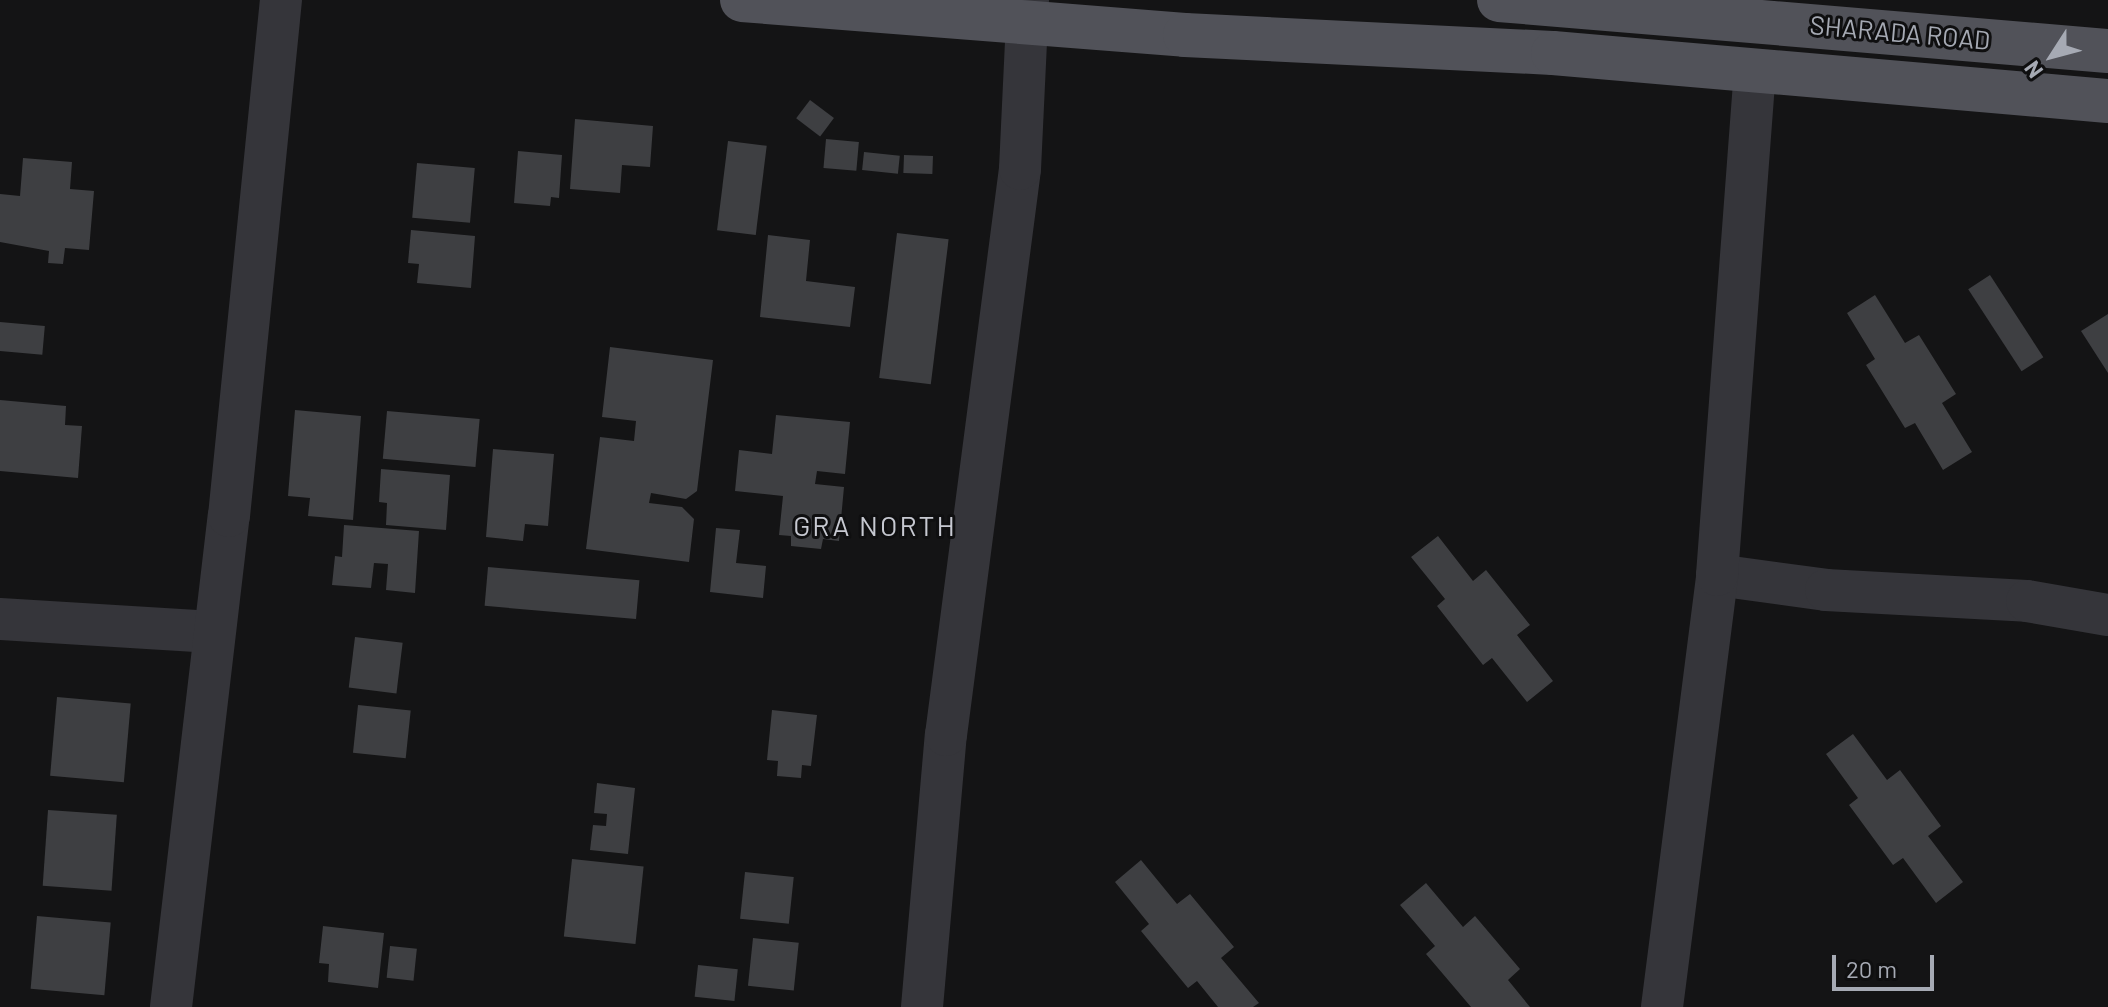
<!DOCTYPE html>
<html>
<head>
<meta charset="utf-8">
<style>
  body { margin:0 }
  #map { position:relative; width:2108px; height:1007px; overflow:hidden; background:#141415; font-family:Barlow,sans-serif }
  div>[style] { position:absolute }
  .building>* { inset:0; background:#3e3f42; transform-origin:0 0 }
  .street>* { height:42px; margin:-21px; padding:0 21px; transform-origin:21px; border-radius:21px; background:#35353a }
  .primary>* { height:44px; margin:-22px; padding:0 22px; transform-origin:22px; border-radius:22px; background:#515259 }
  span { translate:-50% -50%; white-space:nowrap; text-align:center; line-height:1.15; -webkit-text-stroke:6px #0f0f10; paint-order:stroke }
  .street-label { font-size:26px; color:#a6aab4 }
  .neighbourhood-label { font-size:28px; color:#c7c9d1; letter-spacing:2px }
  .north { position:absolute; left:2012px; top:16px; width:80px; height:80px; -webkit-text-stroke:6px #0f0f10; paint-order:stroke; rotate:234deg; font-size:22px; font-weight:700; line-height:32px; text-align:center; color:#a6aab4 }
  .north::after { content:''; display:block; margin:auto; width:28px; height:36px; background:#a6aab4; clip-path:polygon(50% 0,100% 100%,50% 72%,0 100%) }
  .scale { position:absolute; left:1832px; top:955px; width:102px; height:36px; box-sizing:border-box; border:4px solid #a6aab4; border-top:0; padding-left:10px; font-size:24px; line-height:28px; white-space:nowrap; color:#a6aab4; -webkit-text-stroke:6px #0f0f10; paint-order:stroke }
</style>
</head>
<body>
<div id="map">
  <div class="building">
    <div style="left:810px;top:100px;width:30px;height:23px;rotate:37deg"></div>
    <div style="clip-path:polygon(575px 119px,653px 126px,650px 167px,622px 165px,620px 193px,570px 189px)"></div>
    <div style="left:826px;top:139px;width:33px;height:29px;rotate:5deg"></div>
    <div style="left:728px;top:141px;width:39px;height:90px;rotate:7deg"></div>
    <div style="clip-path:polygon(518px 151px,562px 155px,559px 198px,551px 197px,550px 206px,514px 203px)"></div>
    <div style="left:864px;top:152px;width:36px;height:18px;rotate:6deg"></div>
    <div style="left:904px;top:155px;width:29px;height:18px;rotate:2deg"></div>
    <div style="clip-path:polygon(23px 158px,72px 162px,70px 189px,94px 191px,89px 250px,65px 248px,63px 264px,48px 263px,49px 251px,0 242px,0 194px,20px 196px)"></div>
    <div style="left:417px;top:163px;width:58px;height:55px;rotate:5deg"></div>
    <div style="clip-path:polygon(411px 230px,475px 236px,471px 288px,417px 283px,419px 264px,408px 263px)"></div>
    <div style="left:897px;top:233px;width:52px;height:146px;rotate:7deg"></div>
    <div style="clip-path:polygon(768px 235px,810px 240px,806px 281px,855px 287px,850px 327px,760px 317px)"></div>
    <div style="left:1990px;top:275px;width:98px;height:26px;rotate:57deg"></div>
    <div style="clip-path:polygon(1875px 295px,1905px 343px,1919px 335px,1956px 394px,1942px 403px,1972px 452px,1943px 470px,1915px 423px,1905px 428px,1866px 365px,1875px 359px,1847px 313px)"></div>
    <div style="clip-path:polygon(2108px 314px,2108px 373px,2081px 331px)"></div>
    <div style="left:0;top:322px;width:45px;height:29px;rotate:5deg"></div>
    <div style="clip-path:polygon(610px 347px,713px 360px,697px 491px,686px 499px,651px 493px,649px 503px,682px 507px,694px 519px,689px 562px,586px 549px,600px 437px,634px 441px,636px 421px,602px 417px)"></div>
    <div style="clip-path:polygon(0 400px,66px 406px,65px 425px,82px 426px,78px 478px,0 471px)"></div>
    <div style="clip-path:polygon(295px 410px,361px 416px,353px 520px,308px 516px,310px 498px,288px 496px)"></div>
    <div style="left:387px;top:411px;width:93px;height:48px;rotate:5deg"></div>
    <div style="clip-path:polygon(776px 415px,850px 422px,845px 474px,817px 471px,815px 484px,844px 487px,839px 541px,823px 539px,821px 549px,791px 546px,791px 536px,779px 535px,783px 496px,735px 491px,739px 450px,772px 454px)"></div>
    <div style="clip-path:polygon(493px 449px,554px 454px,548px 526px,525px 524px,523px 541px,486px 537px)"></div>
    <div style="clip-path:polygon(381px 469px,450px 475px,446px 530px,386px 525px,387px 503px,379px 502px)"></div>
    <div style="clip-path:polygon(344px 525px,419px 531px,415px 593px,386px 590px,388px 564px,374px 563px,371px 588px,332px 585px,335px 556px,342px 557px)"></div>
    <div style="clip-path:polygon(716px 528px,740px 530px,736px 563px,766px 566px,763px 598px,710px 592px)"></div>
    <div style="clip-path:polygon(1438px 536px,1473px 581px,1486px 570px,1530px 625px,1517px 635px,1553px 681px,1527px 702px,1492px 658px,1483px 665px,1437px 606px,1445px 599px,1411px 557px)"></div>
    <div style="left:488px;top:567px;width:152px;height:39px;rotate:5deg"></div>
    <div style="left:355px;top:637px;width:48px;height:51px;rotate:7deg"></div>
    <div style="left:57px;top:697px;width:74px;height:79px;rotate:5deg"></div>
    <div style="left:358px;top:705px;width:53px;height:48px;rotate:6deg"></div>
    <div style="clip-path:polygon(772px 710px,817px 715px,811px 766px,802px 765px,801px 778px,777px 776px,778px 761px,767px 760px)"></div>
    <div style="clip-path:polygon(1853px 734px,1887px 780px,1900px 770px,1941px 826px,1928px 836px,1963px 882px,1936px 903px,1903px 858px,1893px 865px,1849px 805px,1858px 798px,1826px 754px)"></div>
    <div style="clip-path:polygon(597px 783px,635px 788px,628px 854px,590px 850px,593px 825px,606px 826px,607px 814px,594px 813px)"></div>
    <div style="left:48px;top:810px;width:69px;height:76px;rotate:4deg"></div>
    <div style="left:572px;top:859px;width:72px;height:78px;rotate:6deg"></div>
    <div style="clip-path:polygon(1141px 860px,1177px 904px,1190px 894px,1234px 947px,1221px 958px,1259px 1003px,1253px 1007px,1218px 1007px,1197px 981px,1188px 988px,1141px 931px,1149px 924px,1115px 882px)"></div>
    <div style="left:745px;top:872px;width:49px;height:47px;rotate:6deg"></div>
    <div style="clip-path:polygon(1426px 883px,1463px 927px,1475px 916px,1520px 969px,1508px 980px,1530px 1007px,1471px 1007px,1426px 954px,1435px 946px,1400px 905px)"></div>
    <div style="left:37px;top:916px;width:74px;height:73px;rotate:5deg"></div>
    <div style="clip-path:polygon(323px 926px,384px 933px,378px 988px,328px 982px,329px 964px,319px 963px)"></div>
    <div style="left:753px;top:938px;width:46px;height:48px;rotate:6deg"></div>
    <div style="left:390px;top:946px;width:27px;height:32px;rotate:6deg"></div>
    <div style="left:698px;top:965px;width:40px;height:32px;rotate:6deg"></div>
  </div>
  <div class="street">
    <div style="left:1717px;top:575px;width:110px;rotate:7.8deg"></div>
    <div style="left:1826px;top:590px;width:201px;rotate:3.1deg"></div>
    <div style="left:2027px;top:601px;width:82px;rotate:9.8deg"></div>
    <div style="left:0;top:619px;width:213px;rotate:3.5deg"></div>
    <div style="left:171px;top:1007px;width:494px;rotate:-83.3deg"></div>
    <div style="left:229px;top:516px;width:519px;rotate:-84.25deg"></div>
    <div style="left:922px;top:1007px;width:273px;rotate:-85deg"></div>
    <div style="left:946px;top:735px;width:571px;rotate:-82.55deg"></div>
    <div style="left:1020px;top:169px;width:169px;rotate:-87.3deg"></div>
    <div style="left:1662px;top:1007px;width:435px;rotate:-82.7deg"></div>
    <div style="left:1717px;top:575px;width:506px;rotate:-85.7deg"></div>
  </div>
  <div class="primary">
    <div style="left:742px;top:0;width:444px;rotate:4.5deg"></div>
    <div style="left:1185px;top:35px;width:368px;rotate:2.8deg"></div>
    <div style="left:1553px;top:53px;width:557px;rotate:4.94deg"></div>
    <div style="left:1499px;top:0;width:611px;rotate:4.79deg"></div>
  </div>
  <div class="street-label">
    <span style="left:1900px;top:32px;rotate:5deg">SHARADA ROAD</span>
  </div>
  <div class="neighbourhood-label">
    <span style="left:875px;top:525px">GRA NORTH</span>
  </div>
  <div class="north">N</div>
  <div class="scale">20 m</div>
</div>
</body>
</html>
